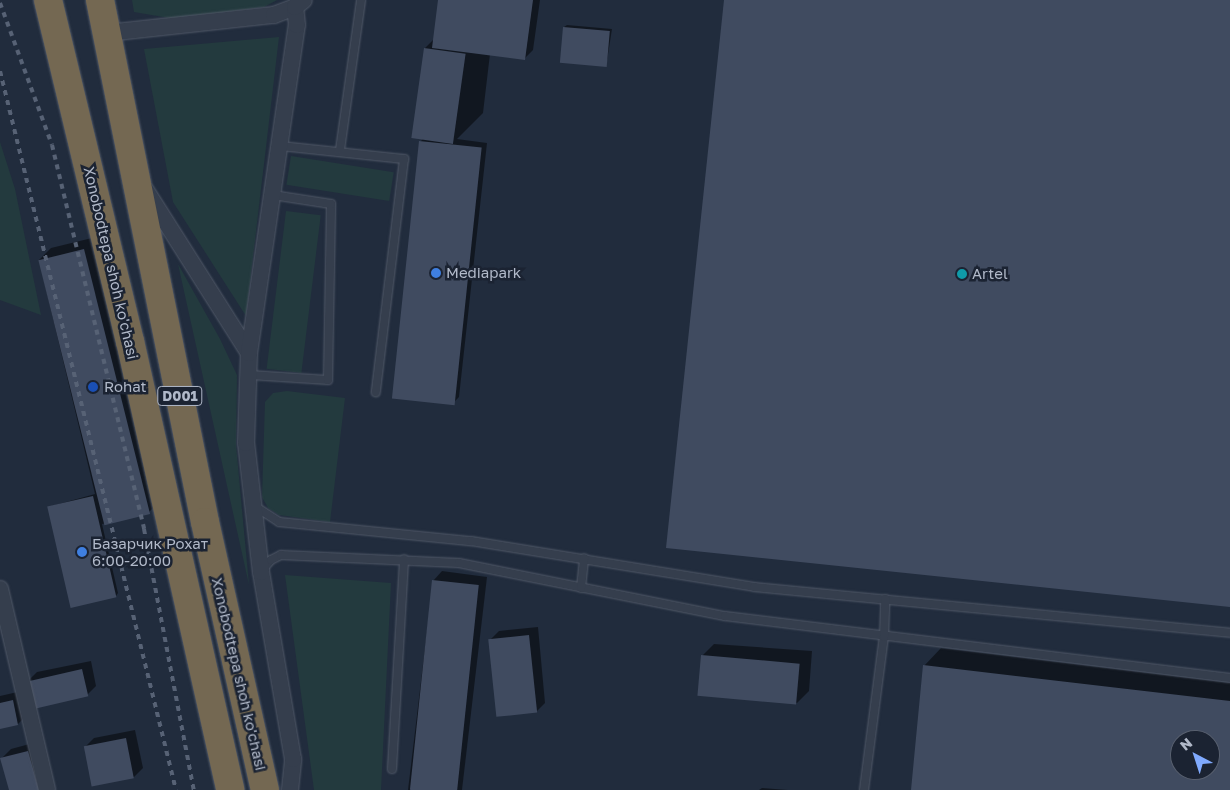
<!DOCTYPE html>
<html>
<head>
<meta charset="utf-8">
<style>
  body { margin:0 }
  #map { position:relative; width:1230px; height:790px; overflow:hidden; background:#212c3d; font-family:"Golos Text",sans-serif }
  div>[style] { position:absolute }
  .green>* { inset:0; background:#233a3e; transform-origin:0 0 }
  .shadow>* { inset:0; background:#0007 }
  .building>* { inset:0; background:#404b60; transform-origin:0 0 }
  .roads { filter:drop-shadow(0 0 1px #515968) drop-shadow(0 0 1px #515968) }
  .lane>* { height:8px; margin:-4px; padding:0 4px; transform-origin:4px; border-radius:4px; background:#353e4d }
  .street>* { height:16px; margin:-8px; padding:0 8px; transform-origin:8px; border-radius:8px; background:#353e4d }
  .highway>* { height:28px; margin:-14px; padding:0 14px; transform-origin:14px; border-radius:14px; background:#746852 }
  .rail>* { height:4px; margin-top:-2px; transform-origin:0; background:repeating-linear-gradient(90deg,#576275 0 5px,transparent 0 10px) }
  .dots>* { width:14px; height:14px; translate:-50% -50%; box-sizing:border-box; border:2px solid #1b2332; border-radius:50% }
  span { translate:-50% -50%; white-space:nowrap; text-align:center; line-height:1.15; -webkit-text-stroke:5px #1b2332; paint-order:stroke }
  .shield-label span { padding:1px 4px; background:#1b2332; border:1px solid; border-radius:4px; -webkit-text-stroke-width:0 }
  .shield-label { font-size:14px; color:#b1b9c9; font-weight:700 }
  .street-label { font-size:15px; color:#b1b9c9 }
  .poi-label { font-size:15px; color:#b1b9c9 }
  .left { translate:0 -50%; text-align:left }
  .north { position:absolute; left:1170px; top:730px; width:50px; height:50px; box-sizing:border-box; background:#1b2332; border:1px solid #575f6e; border-radius:50%; rotate:320deg; font-size:14px; font-weight:700; line-height:20px; text-align:center; color:#b1b9c9 }
  .north::after { content:''; display:block; margin:auto; width:18px; height:22px; background:#80aafe; clip-path:polygon(50% 0,100% 100%,50% 72%,0 100%) }
</style>
</head>
<body>
<div id="map">
  <div class="green">
    <div style="clip-path:polygon(132px 0,277px 0,264px 7px,175px 19px,134px 12px)"></div>
    <div style="clip-path:polygon(279px 37px,246px 316px,173px 202px,144px 49px)"></div>
    <div style="clip-path:polygon(0 142px,15px 189px,41px 315px,0 300px)"></div>
    <div style="left:291px;top:156px;width:104px;height:29px;rotate:9deg"></div>
    <div style="left:286px;top:211px;width:35px;height:159px;rotate:7deg"></div>
    <div style="clip-path:polygon(178px 264px,220px 339px,237px 375px,236px 445px,249px 585px)"></div>
    <div style="clip-path:polygon(287px 391px,345px 398px,330px 522px,279px 515px,268px 508px,262px 497px,265px 402px,273px 393px)"></div>
    <div style="clip-path:polygon(285px 575px,391px 583px,381px 790px,314px 790px)"></div>
  </div>
  <div class="shadow">
    <div style="clip-path:polygon(439px 0,540px 0,533px 50px,524px 59px,490px 54px,483px 113px,457px 139px,487px 143px,459px 397px,453px 403px,420px 142px,424px 138px,425px 48px,434px 39px)"></div>
    <div style="clip-path:polygon(567px 25px,612px 29px,606px 67px,564px 27px)"></div>
    <div style="clip-path:polygon(96px 237px,160px 501px,148px 513px,102px 524px,118px 593px,116px 596px,48px 507px,95px 494px,39px 260px,51px 248px)"></div>
    <div style="clip-path:polygon(442px 571px,487px 577px,462px 790px,408px 790px,433px 581px)"></div>
    <div style="clip-path:polygon(538px 627px,545px 703px,536px 712px,490px 640px,499px 631px)"></div>
    <div style="clip-path:polygon(714px 644px,812px 651px,809px 691px,797px 703px,702px 656px)"></div>
    <div style="clip-path:polygon(evenodd,941px 648px,1230px 683px,1230px 790px,912px 790px,924px 666px,941px 648px,1180px 740px,1210px 740px,1210px 770px,1180px 770px,1180px 740px)"></div>
    <div style="clip-path:polygon(91px 661px,96px 686px,87px 695px,28px 681px,37px 672px)"></div>
    <div style="clip-path:polygon(22px 691px,27px 715px,18px 724px,0 728px,0 696px)"></div>
    <div style="clip-path:polygon(135px 730px,143px 768px,134px 777px,85px 747px,94px 738px)"></div>
    <div style="clip-path:polygon(37px 742px,50px 790px,10px 790px,2px 758px,11px 749px)"></div>
    <div style="clip-path:polygon(762px 788px,788px 790px,759px 790px)"></div>
  </div>
  <div class="building">
    <div style="clip-path:polygon(438px 0,533px 0,525px 60px,432px 48px)"></div>
    <div style="clip-path:polygon(724px 0,1230px 0,1230px 607px,666px 548px)"></div>
    <div style="left:563px;top:27px;width:47px;height:36px;rotate:5deg"></div>
    <div style="left:424px;top:48px;width:42px;height:91px;rotate:8deg"></div>
    <div style="left:419px;top:141px;width:63px;height:259px;rotate:6deg"></div>
    <div style="left:84px;top:249px;width:273px;height:47px;rotate:76deg"></div>
    <div style="left:93px;top:496px;width:104px;height:47px;rotate:77deg"></div>
    <div style="left:432px;top:580px;width:47px;height:211px;rotate:6deg"></div>
    <div style="left:529px;top:635px;width:78px;height:41px;rotate:84deg"></div>
    <div style="left:701px;top:655px;width:99px;height:41px;rotate:5deg"></div>
    <div style="clip-path:polygon(evenodd,923px 665px,1230px 701px,1230px 790px,911px 790px,923px 665px,1180px 740px,1210px 740px,1210px 770px,1180px 770px,1180px 740px)"></div>
    <div style="left:82px;top:669px;width:28px;height:56px;rotate:77deg"></div>
    <div style="clip-path:polygon(13px 700px,18px 725px,0 729px,0 703px)"></div>
    <div style="left:126px;top:738px;width:41px;height:43px;rotate:79deg"></div>
    <div style="clip-path:polygon(28px 751px,39px 790px,9px 790px,0 758px)"></div>
  </div>
  <div class="roads">
    <div class="lane">
      <div style="left:280px;top:146px;width:125px;rotate:6deg"></div>
      <div style="left:404px;top:159px;width:235px;rotate:96.9deg"></div>
      <div style="left:340px;top:150px;width:151px;rotate:-82deg"></div>
      <div style="left:250px;top:375px;width:78px;rotate:3.7deg"></div>
      <div style="left:328px;top:380px;width:176px;rotate:-89deg"></div>
      <div style="left:331px;top:204px;width:59px;rotate:-171.2deg"></div>
      <div style="left:256px;top:507px;width:27px;rotate:33deg"></div>
      <div style="left:279px;top:522px;width:193px;rotate:5.7deg"></div>
      <div style="left:471px;top:541px;width:287px;rotate:9.2deg"></div>
      <div style="left:754px;top:587px;width:478px;rotate:5.5deg"></div>
      <div style="left:262px;top:570px;width:13px;rotate:-48deg"></div>
      <div style="left:271px;top:560px;width:11px;rotate:-27deg"></div>
      <div style="left:281px;top:555px;width:178px;rotate:2.6deg"></div>
      <div style="left:459px;top:563px;width:271px;rotate:11.3deg"></div>
      <div style="left:725px;top:616px;width:509px;rotate:7deg"></div>
      <div style="left:581px;top:588px;width:30px;rotate:-84deg"></div>
      <div style="left:392px;top:769px;width:210px;rotate:-86.7deg"></div>
      <div style="left:864px;top:790px;width:154px;rotate:-82.6deg"></div>
      <div style="left:884px;top:637px;width:38px;rotate:-88deg"></div>
    </div>
    <div class="street">
      <div style="left:107px;top:33px;width:168px;rotate:-6.2deg"></div>
      <div style="left:274px;top:15px;width:22px;rotate:-21deg"></div>
      <div style="left:143px;top:186px;width:198px;rotate:57.6deg"></div>
      <div style="left:0;top:589px;width:206px;rotate:76.8deg"></div>
      <div style="left:290px;top:790px;width:31px;rotate:-84deg"></div>
      <div style="left:293px;top:759px;width:190px;rotate:-99.7deg"></div>
      <div style="left:261px;top:572px;width:130px;rotate:-96.6deg"></div>
      <div style="left:246px;top:443px;width:90px;rotate:-88.1deg"></div>
      <div style="left:249px;top:353px;width:331px;rotate:-81.7deg"></div>
      <div style="left:297px;top:25px;width:18px;rotate:-96deg"></div>
      <div style="left:295px;top:7px;width:11px;rotate:-38deg"></div>
    </div>
    <div class="highway">
      <div style="left:48px;top:0;width:351px;rotate:76.5deg"></div>
      <div style="left:130px;top:341px;width:460px;rotate:77.4deg"></div>
      <div style="left:100px;top:0;width:532px;rotate:78.63deg"></div>
      <div style="left:205px;top:522px;width:275px;rotate:77.4deg"></div>
    </div>
  </div>
  <div class="rail">
    <div style="left:0;top:3px;width:151px;rotate:69.9deg"></div>
    <div style="left:52px;top:145px;width:395px;rotate:76.5deg"></div>
    <div style="left:144px;top:529px;width:266px;rotate:79.2deg"></div>
    <div style="left:0;top:71px;width:740px;rotate:76.25deg"></div>
  </div>
  <div class="dots">
    <div style="left:436px;top:273px;background:#3f7fe0"></div>
    <div style="left:962px;top:274px;background:#0f9aa8"></div>
    <div style="left:93px;top:387px;background:#1a4fb4"></div>
    <div style="left:82px;top:552px;background:#3f7fe0"></div>
  </div>
  <div class="shield-label">
    <span style="left:180px;top:396px">D001</span>
  </div>
  <div class="street-label">
    <span style="left:111px;top:263px;rotate:77deg">Xonobodtepa shoh ko'chasi</span>
    <span style="left:239px;top:674px;rotate:77deg">Xonobodtepa shoh ko'chasi</span>
  </div>
  <div class="poi-label">
    <span class="left" style="left:446px;top:273px">Mediapark</span>
    <span class="left" style="left:972px;top:274px">Artel</span>
    <span class="left" style="left:104px;top:387px">Rohat</span>
    <span class="left" style="left:92px;top:552px">Базарчик Рохат<br>6:00-20:00</span>
  </div>
  <div class="north">N</div>
</div>
</body>
</html>
